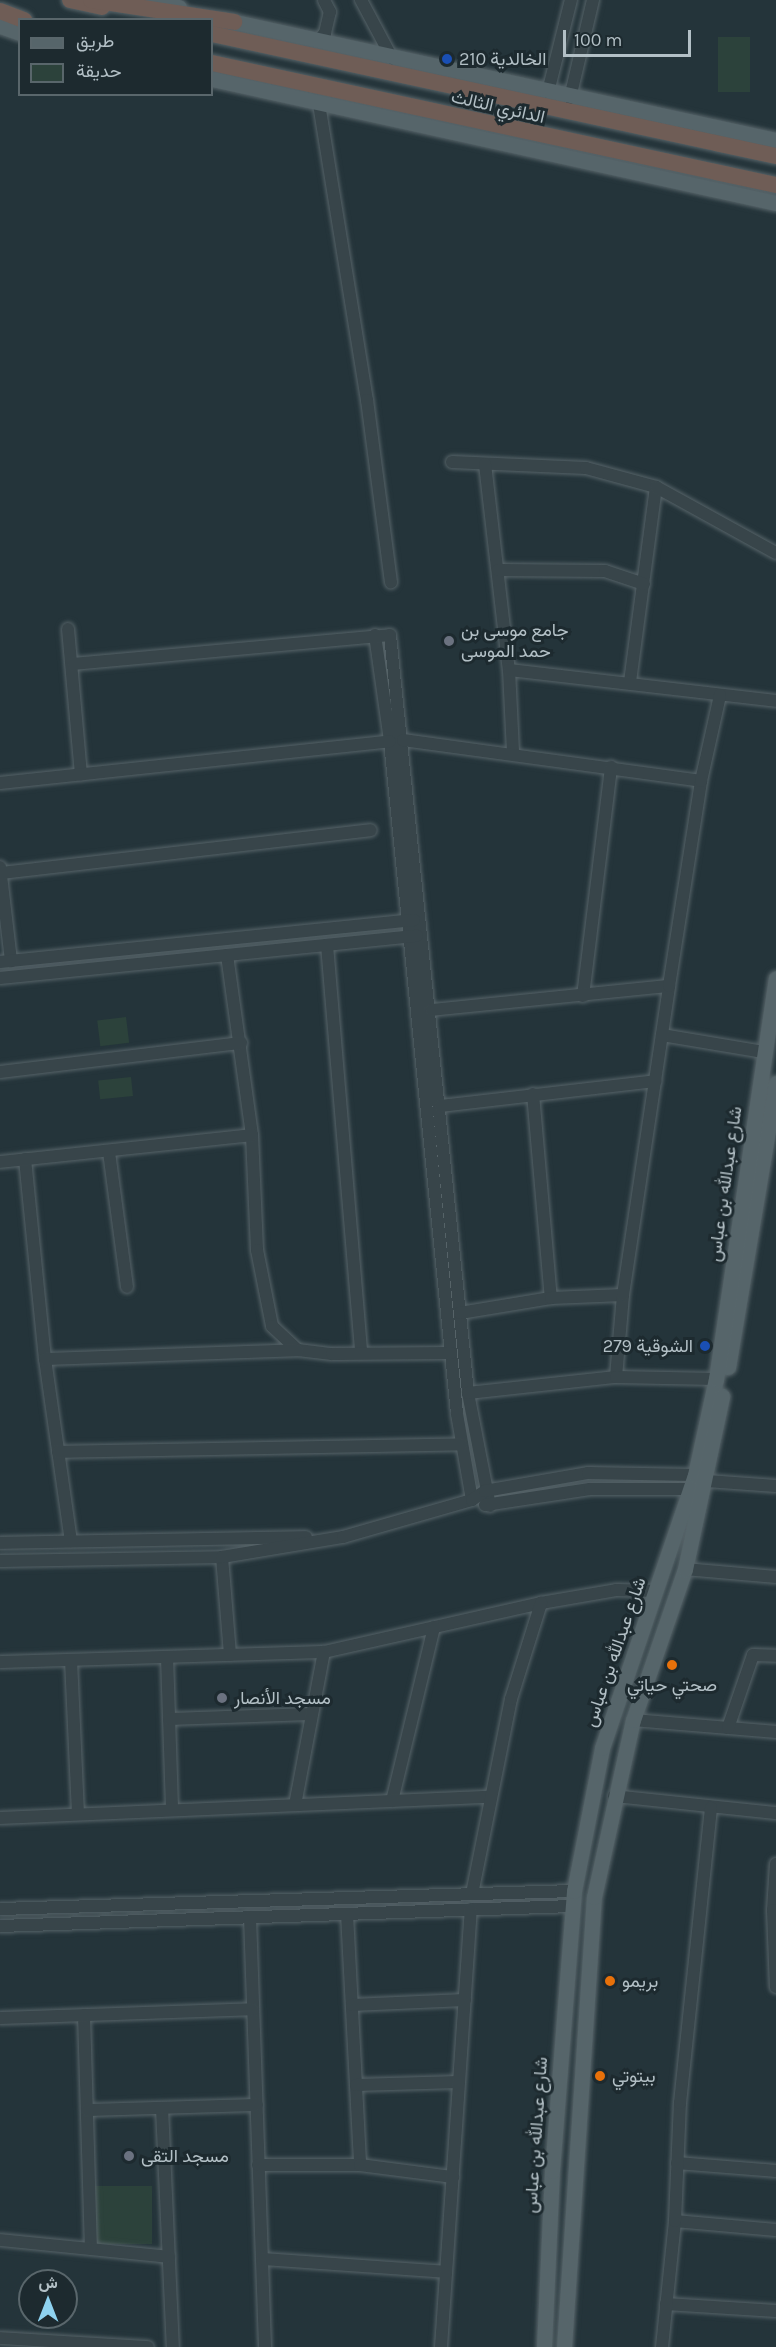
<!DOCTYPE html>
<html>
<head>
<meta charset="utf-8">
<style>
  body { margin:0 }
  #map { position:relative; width:776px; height:2347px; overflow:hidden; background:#24343a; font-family:Karla,Vazirmatn,sans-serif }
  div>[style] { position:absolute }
  .green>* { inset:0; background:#2c423b; transform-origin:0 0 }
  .roads { filter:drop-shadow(0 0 2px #566368) drop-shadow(0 0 2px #566368) }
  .minor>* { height:12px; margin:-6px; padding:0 6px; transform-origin:6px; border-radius:6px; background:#38454a }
  .major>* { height:15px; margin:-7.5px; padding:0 7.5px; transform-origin:7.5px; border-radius:7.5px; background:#56656a }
  .highway>* { height:16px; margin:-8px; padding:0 8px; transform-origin:8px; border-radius:8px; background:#6f5d56 }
  .dots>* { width:16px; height:16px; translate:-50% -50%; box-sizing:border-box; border:3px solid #1d2a2f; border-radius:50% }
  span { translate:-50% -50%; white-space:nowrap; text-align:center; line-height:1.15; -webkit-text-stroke:6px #1d2a2f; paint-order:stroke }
  .poi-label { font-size:18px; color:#b3c0c6 }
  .left { translate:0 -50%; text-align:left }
  .right { translate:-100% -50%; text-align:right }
  .street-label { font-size:18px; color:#b3c0c6 }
  .legend { position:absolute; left:18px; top:18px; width:195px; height:78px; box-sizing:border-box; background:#1d2a2f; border:2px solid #59666b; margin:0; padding:8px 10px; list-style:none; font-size:18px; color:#b3c0c6 }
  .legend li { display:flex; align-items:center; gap:12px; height:30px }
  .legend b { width:30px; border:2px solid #59666b }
  .north { position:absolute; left:18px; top:2269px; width:60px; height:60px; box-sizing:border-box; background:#1d2a2f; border:2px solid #59666b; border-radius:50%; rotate:0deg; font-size:16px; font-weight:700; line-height:24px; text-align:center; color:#b3c0c6 }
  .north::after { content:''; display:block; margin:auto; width:21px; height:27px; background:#8ed2f0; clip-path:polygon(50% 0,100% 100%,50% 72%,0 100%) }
  .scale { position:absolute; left:563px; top:30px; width:128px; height:27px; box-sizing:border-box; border:3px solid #b3c0c6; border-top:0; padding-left:8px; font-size:18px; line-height:21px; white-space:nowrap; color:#b3c0c6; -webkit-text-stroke:4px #1d2a2f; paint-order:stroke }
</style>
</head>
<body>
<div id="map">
  <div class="green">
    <div style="left:718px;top:37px;width:32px;height:55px"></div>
    <div style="left:126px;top:1017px;width:26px;height:29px;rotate:83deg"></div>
    <div style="left:131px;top:1077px;width:19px;height:33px;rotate:84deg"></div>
    <div style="left:94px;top:2186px;width:58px;height:58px"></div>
  </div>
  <div class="roads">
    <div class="minor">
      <div style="left:361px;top:0;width:66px;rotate:61.9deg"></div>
      <div style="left:318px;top:41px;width:11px;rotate:-49deg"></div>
      <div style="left:325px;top:33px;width:22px;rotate:-77deg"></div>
      <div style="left:330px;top:12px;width:13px;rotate:-117deg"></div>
      <div style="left:548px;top:92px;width:95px;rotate:-76deg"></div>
      <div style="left:570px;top:98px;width:101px;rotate:-76.8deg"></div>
      <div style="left:319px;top:104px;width:300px;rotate:80.8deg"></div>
      <div style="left:367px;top:400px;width:184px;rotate:82.5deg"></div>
      <div style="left:452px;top:462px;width:134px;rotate:2.6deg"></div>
      <div style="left:586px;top:468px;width:73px;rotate:15.2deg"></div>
      <div style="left:656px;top:487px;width:198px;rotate:97.6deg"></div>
      <div style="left:485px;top:464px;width:207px;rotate:83.4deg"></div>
      <div style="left:509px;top:670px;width:82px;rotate:87.2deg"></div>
      <div style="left:656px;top:487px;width:137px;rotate:28.8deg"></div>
      <div style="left:498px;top:570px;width:107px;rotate:0.5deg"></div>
      <div style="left:605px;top:571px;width:41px;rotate:18.4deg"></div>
      <div style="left:68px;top:629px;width:146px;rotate:84.9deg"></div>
      <div style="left:375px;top:635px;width:107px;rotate:81.9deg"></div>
      <div style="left:390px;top:741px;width:676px;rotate:84.31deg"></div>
      <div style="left:457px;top:1414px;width:87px;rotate:80.1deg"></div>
      <div style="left:73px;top:664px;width:318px;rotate:-5.2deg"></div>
      <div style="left:390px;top:635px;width:762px;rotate:84.12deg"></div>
      <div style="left:468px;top:1393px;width:115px;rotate:79deg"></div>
      <div style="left:509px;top:670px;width:269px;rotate:6.6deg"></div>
      <div style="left:403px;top:740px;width:301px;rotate:7.8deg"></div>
      <div style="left:0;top:783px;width:392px;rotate:-6.1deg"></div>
      <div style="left:0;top:867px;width:95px;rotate:83.3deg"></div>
      <div style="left:1px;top:873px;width:372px;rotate:-6.6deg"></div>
      <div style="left:327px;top:945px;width:409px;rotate:85.2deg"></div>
      <div style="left:227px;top:955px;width:182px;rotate:82.1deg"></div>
      <div style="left:252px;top:1135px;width:115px;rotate:87.5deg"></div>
      <div style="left:257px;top:1250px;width:77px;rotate:78.8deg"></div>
      <div style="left:272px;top:1326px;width:35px;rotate:43deg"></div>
      <div style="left:298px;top:1350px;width:34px;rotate:7deg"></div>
      <div style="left:332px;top:1354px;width:119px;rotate:-0.5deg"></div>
      <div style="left:0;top:962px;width:416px;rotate:-5.8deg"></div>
      <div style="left:0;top:978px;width:419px;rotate:-5.8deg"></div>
      <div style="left:583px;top:996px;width:231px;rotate:-83deg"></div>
      <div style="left:431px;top:1010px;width:239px;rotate:-5.8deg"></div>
      <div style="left:662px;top:1035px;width:103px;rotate:9.5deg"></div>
      <div style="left:0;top:1072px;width:243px;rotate:-6.9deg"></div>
      <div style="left:533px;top:1094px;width:205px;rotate:85deg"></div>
      <div style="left:440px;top:1106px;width:217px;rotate:-6.6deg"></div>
      <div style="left:109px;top:1152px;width:136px;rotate:82.4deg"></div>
      <div style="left:25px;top:1159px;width:201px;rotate:84.3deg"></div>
      <div style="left:45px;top:1359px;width:184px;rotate:81.9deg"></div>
      <div style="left:0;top:1162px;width:253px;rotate:-6.1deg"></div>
      <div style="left:460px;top:1313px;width:92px;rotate:-9.4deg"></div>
      <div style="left:551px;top:1298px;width:72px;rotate:-2.4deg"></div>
      <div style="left:45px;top:1359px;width:253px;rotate:-2deg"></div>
      <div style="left:616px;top:1377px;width:82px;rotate:-85.1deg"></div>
      <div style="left:623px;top:1295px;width:312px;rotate:-81.5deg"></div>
      <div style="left:669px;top:986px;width:207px;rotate:-81.1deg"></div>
      <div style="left:701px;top:781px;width:88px;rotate:-77.5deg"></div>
      <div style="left:468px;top:1393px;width:149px;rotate:-6.2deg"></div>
      <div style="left:616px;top:1377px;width:100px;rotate:1.1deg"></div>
      <div style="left:58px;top:1452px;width:404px;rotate:-1.1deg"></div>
      <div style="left:707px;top:1481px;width:69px;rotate:4.1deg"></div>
      <div style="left:485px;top:1505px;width:106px;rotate:-8.7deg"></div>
      <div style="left:590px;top:1489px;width:100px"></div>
      <div style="left:0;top:1543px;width:306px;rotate:-1.1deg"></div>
      <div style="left:222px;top:1557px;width:98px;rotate:85.3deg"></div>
      <div style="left:0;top:1561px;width:222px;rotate:-1deg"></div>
      <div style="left:222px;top:1557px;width:123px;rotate:-9.4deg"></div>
      <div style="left:343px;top:1537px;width:134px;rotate:-16deg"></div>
      <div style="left:472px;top:1500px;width:16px;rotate:-35deg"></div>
      <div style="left:485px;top:1491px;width:105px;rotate:-9.9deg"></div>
      <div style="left:588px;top:1473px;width:107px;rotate:1.1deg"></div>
      <div style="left:685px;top:1569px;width:91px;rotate:5deg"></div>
      <div style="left:167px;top:1657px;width:153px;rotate:88.1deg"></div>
      <div style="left:71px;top:1660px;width:154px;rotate:87.4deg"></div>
      <div style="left:0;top:1662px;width:324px;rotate:-1.8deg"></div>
      <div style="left:324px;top:1652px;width:222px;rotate:-12.7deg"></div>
      <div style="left:541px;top:1603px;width:76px;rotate:-9.8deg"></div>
      <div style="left:616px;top:1590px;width:41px;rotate:1.4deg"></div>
      <div style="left:169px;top:1719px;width:143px;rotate:-2deg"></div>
      <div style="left:633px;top:1720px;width:144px;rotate:4.8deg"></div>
      <div style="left:728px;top:1728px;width:77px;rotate:-71.1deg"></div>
      <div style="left:753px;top:1655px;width:23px;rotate:2deg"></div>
      <div style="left:614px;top:1796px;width:163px;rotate:6deg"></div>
      <div style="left:392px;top:1801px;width:179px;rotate:-76.4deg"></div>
      <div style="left:295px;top:1805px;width:156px;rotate:-79.3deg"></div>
      <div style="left:0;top:1818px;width:489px;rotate:-2.5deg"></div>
      <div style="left:776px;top:1864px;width:46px;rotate:93.7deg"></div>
      <div style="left:773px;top:1910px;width:77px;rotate:87.8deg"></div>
      <div style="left:472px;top:1894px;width:199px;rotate:-78.7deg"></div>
      <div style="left:511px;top:1699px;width:101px;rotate:-72.6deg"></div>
      <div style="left:0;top:1909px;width:574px;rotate:-1.8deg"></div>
      <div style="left:347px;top:1914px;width:251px;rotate:87deg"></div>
      <div style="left:250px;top:1917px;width:430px;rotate:88deg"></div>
      <div style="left:0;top:1926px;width:572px;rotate:-2deg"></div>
      <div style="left:352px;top:2005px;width:113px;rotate:-2.5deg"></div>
      <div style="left:84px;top:2015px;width:234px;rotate:88.3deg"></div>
      <div style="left:0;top:2018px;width:253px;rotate:-2deg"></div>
      <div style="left:356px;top:2085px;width:103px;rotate:-1.7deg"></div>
      <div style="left:162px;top:2108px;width:239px;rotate:87.4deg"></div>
      <div style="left:87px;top:2110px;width:170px;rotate:-1.7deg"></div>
      <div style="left:677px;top:2163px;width:99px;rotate:4.6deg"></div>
      <div style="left:258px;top:2165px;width:102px"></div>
      <div style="left:360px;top:2165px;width:94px;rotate:7.4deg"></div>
      <div style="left:675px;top:2221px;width:101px;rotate:5.1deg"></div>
      <div style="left:0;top:2240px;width:170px;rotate:5.7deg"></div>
      <div style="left:262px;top:2259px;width:184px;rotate:4deg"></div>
      <div style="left:666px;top:2304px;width:110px;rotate:3.6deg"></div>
      <div style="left:0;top:2338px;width:148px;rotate:3.5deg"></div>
      <div style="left:441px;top:2347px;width:439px;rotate:-86.1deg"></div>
      <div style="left:662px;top:2347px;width:127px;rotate:-84.1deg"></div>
      <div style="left:675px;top:2221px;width:118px;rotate:-87.6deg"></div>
      <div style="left:680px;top:2103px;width:297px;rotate:-84deg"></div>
    </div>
    <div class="major">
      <div style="left:152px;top:0;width:28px;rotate:15deg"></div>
      <div style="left:222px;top:19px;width:567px;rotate:12.32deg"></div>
      <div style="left:0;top:26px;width:21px;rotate:19deg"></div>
      <div style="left:212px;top:79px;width:577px;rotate:12.4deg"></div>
      <div style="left:728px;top:1367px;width:288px;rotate:-80.4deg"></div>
      <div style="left:544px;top:2347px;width:176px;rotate:-87.4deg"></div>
      <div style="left:552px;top:2171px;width:281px;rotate:-85.5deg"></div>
      <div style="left:574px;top:1891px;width:146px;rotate:-78.9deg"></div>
      <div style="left:602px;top:1748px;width:288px;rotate:-71.2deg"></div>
      <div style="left:695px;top:1475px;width:98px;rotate:-77.7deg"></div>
      <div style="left:716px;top:1379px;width:405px;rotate:-81.5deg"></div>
      <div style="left:564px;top:2347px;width:451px;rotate:-86.2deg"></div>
      <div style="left:594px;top:1897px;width:181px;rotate:-77.6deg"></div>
      <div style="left:633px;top:1720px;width:160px;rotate:-71deg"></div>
      <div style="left:685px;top:1569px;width:177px;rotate:-77.9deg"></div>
    </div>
    <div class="highway">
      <div style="left:70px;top:0;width:33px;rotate:12deg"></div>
      <div style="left:91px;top:0;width:145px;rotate:8.7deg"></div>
      <div style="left:0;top:11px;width:26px;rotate:21deg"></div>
      <div style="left:212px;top:34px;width:577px;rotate:12.21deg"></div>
      <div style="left:212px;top:63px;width:577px;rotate:12.21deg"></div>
    </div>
  </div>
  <div class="dots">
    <div style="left:447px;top:59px;background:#1a4fb4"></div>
    <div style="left:449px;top:641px;background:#6b7280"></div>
    <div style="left:705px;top:1346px;background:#1a4fb4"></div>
    <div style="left:672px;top:1665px;background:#e8710a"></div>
    <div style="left:222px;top:1698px;background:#6b7280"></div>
    <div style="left:610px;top:1981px;background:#e8710a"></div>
    <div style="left:600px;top:2076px;background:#e8710a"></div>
    <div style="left:129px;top:2156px;background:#6b7280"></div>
  </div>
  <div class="poi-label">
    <span class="left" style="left:459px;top:59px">الخالدية 210</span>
    <span class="left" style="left:461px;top:641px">جامع موسى بن<br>حمد الموسى</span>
    <span class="right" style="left:693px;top:1346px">الشوقية 279</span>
    <span style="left:672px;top:1685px">صحتي حياتي</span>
    <span class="left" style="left:234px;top:1698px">مسجد الأنصار</span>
    <span class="left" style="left:622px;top:1981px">بريمو</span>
    <span class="left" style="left:612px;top:2076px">بيتوتي</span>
    <span class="left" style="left:141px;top:2156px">مسجد التقى</span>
  </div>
  <div class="street-label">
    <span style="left:498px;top:107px;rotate:13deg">الدائري الثالث</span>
    <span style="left:725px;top:1184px;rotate:-82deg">شارع عبدالله بن عباس</span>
    <span style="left:615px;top:1652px;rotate:-71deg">شارع عبدالله بن عباس</span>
    <span style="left:536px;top:2135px;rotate:-86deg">شارع عبدالله بن عباس</span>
  </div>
  <ul class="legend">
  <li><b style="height:8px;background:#56656a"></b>طريق</li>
  <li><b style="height:16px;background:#2c423b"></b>حديقة</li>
  </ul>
  <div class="north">ش</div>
  <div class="scale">100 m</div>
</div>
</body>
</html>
